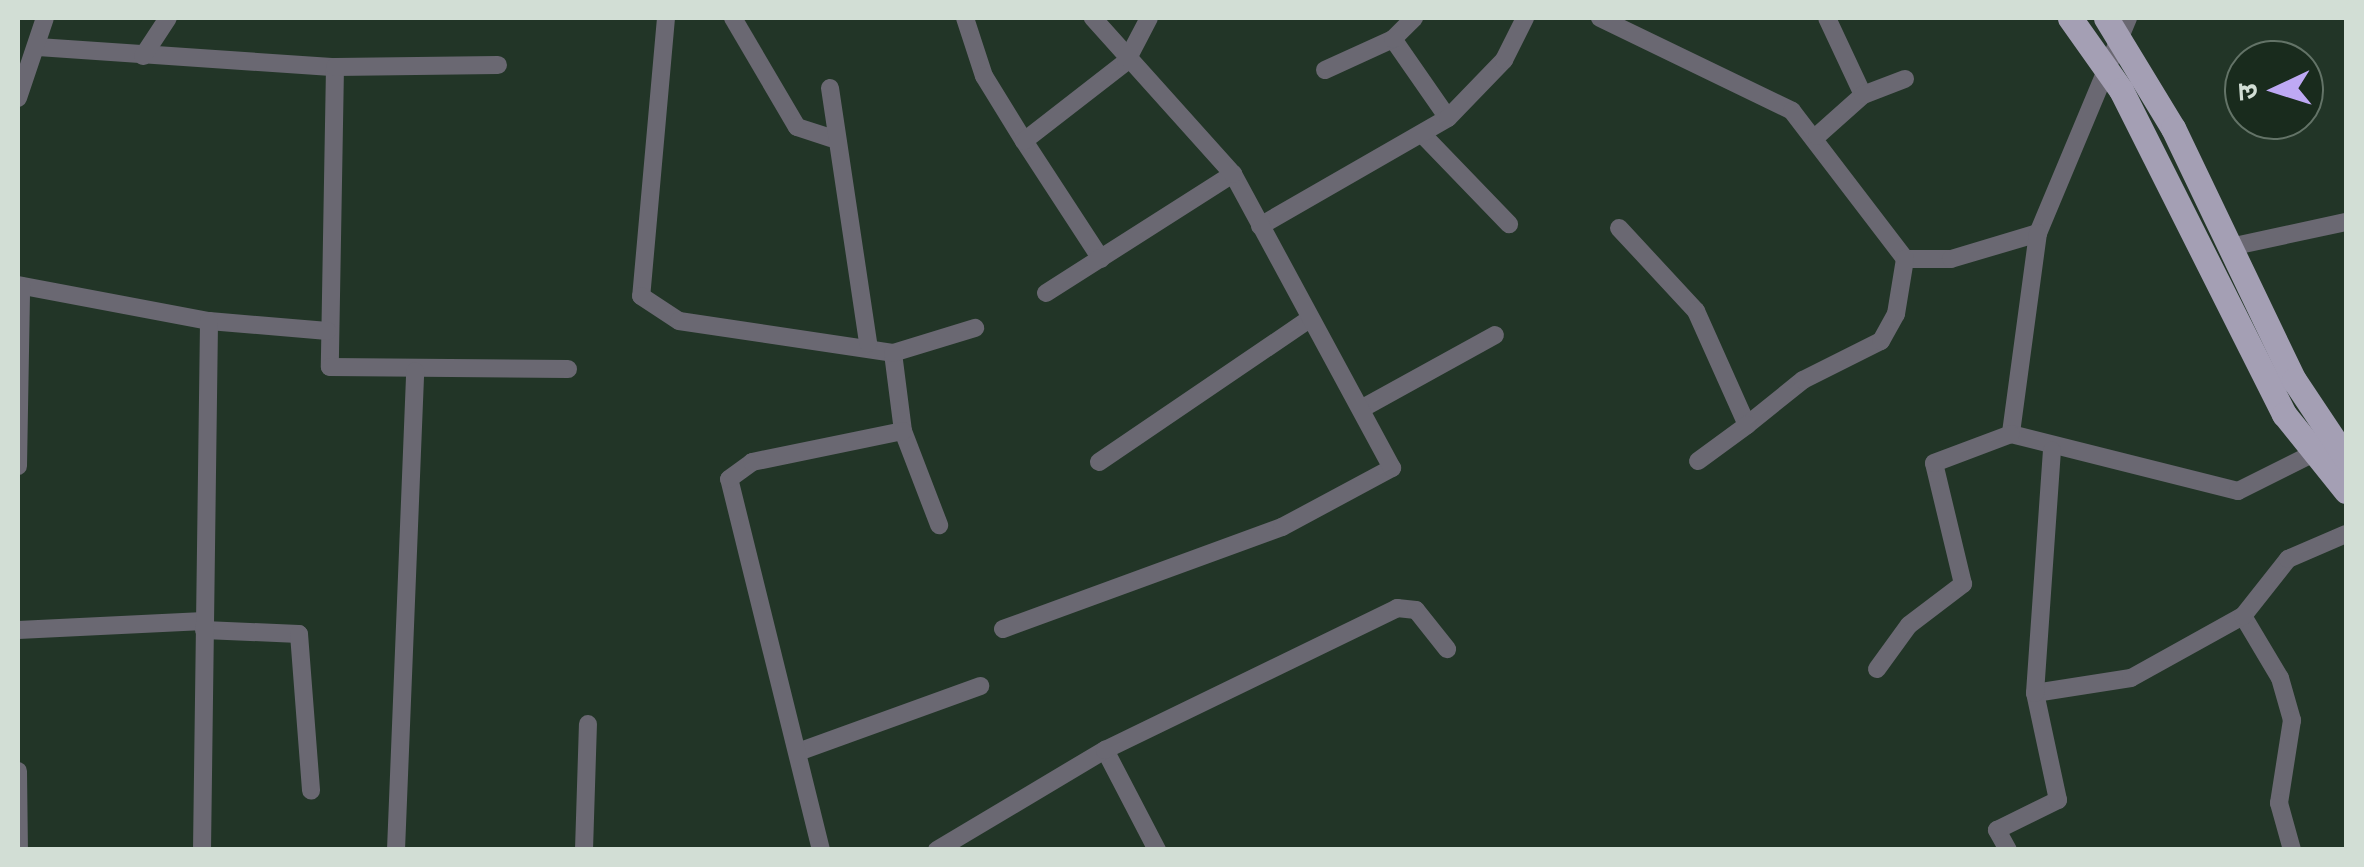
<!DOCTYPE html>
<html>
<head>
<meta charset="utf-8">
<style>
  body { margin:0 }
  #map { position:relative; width:2364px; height:867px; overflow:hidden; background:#223527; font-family:Manrope,"Noto Sans Devanagari",sans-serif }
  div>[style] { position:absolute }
  .minor>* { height:18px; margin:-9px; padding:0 9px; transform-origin:9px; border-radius:9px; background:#6a6872 }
  .primary>* { height:25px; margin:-12.5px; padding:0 12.5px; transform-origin:12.5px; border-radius:12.5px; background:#a49fb4 }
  span { translate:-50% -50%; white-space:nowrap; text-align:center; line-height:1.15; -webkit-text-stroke:9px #192b1d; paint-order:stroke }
  .frame { position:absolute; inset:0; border:20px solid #d2ded5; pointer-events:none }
  .north { position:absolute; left:2224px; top:40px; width:100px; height:100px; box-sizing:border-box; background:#192b1d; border:2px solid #637367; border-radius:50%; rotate:266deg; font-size:28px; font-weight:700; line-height:40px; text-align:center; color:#d2ded5 }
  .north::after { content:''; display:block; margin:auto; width:35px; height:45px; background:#bea9f4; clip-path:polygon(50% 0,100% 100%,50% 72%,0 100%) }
</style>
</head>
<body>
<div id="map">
  <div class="minor">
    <div style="left:666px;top:18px;width:279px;rotate:95.1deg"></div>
    <div style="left:641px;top:296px;width:45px;rotate:33.3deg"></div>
    <div style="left:679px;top:321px;width:216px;rotate:8.5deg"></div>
    <div style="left:893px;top:353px;width:79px;rotate:82.7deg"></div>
    <div style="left:903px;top:431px;width:101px;rotate:69deg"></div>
    <div style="left:733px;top:18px;width:126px;rotate:59.6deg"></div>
    <div style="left:797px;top:127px;width:36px;rotate:18deg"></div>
    <div style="left:965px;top:18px;width:61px;rotate:71.9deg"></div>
    <div style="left:984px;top:76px;width:76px;rotate:58.4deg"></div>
    <div style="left:1600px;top:18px;width:213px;rotate:25.8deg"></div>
    <div style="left:1792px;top:111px;width:186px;rotate:52.6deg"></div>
    <div style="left:1905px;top:259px;width:46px"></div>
    <div style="left:1951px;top:259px;width:91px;rotate:-16.6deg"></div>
    <div style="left:1827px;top:18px;width:85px;rotate:64.9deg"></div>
    <div style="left:2128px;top:18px;width:233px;rotate:112.7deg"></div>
    <div style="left:2038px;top:233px;width:203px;rotate:97.7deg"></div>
    <div style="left:2011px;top:434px;width:234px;rotate:14.1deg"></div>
    <div style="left:2238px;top:491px;width:85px;rotate:-26.6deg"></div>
    <div style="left:1393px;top:39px;width:96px;rotate:55.2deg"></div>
    <div style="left:38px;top:47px;width:298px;rotate:3.9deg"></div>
    <div style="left:335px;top:67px;width:300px;rotate:91deg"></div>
    <div style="left:330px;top:367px;width:238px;rotate:0.5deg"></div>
    <div style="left:143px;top:56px;width:45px;rotate:-56.7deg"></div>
    <div style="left:335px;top:67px;width:163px;rotate:-0.7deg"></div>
    <div style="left:1325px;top:70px;width:75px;rotate:-24.5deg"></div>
    <div style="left:1393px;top:39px;width:30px;rotate:-45deg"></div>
    <div style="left:830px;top:88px;width:258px;rotate:81.5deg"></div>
    <div style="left:18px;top:98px;width:84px;rotate:-71.4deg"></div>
    <div style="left:1423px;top:135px;width:124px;rotate:46deg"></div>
    <div style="left:1817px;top:136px;width:62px;rotate:-41.7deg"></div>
    <div style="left:1863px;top:95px;width:45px;rotate:-20.9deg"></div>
    <div style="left:1260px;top:226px;width:217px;rotate:-29.9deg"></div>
    <div style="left:1448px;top:118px;width:81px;rotate:-46deg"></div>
    <div style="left:1504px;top:60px;width:47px;rotate:-63.4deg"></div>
    <div style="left:1619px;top:228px;width:113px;rotate:47.1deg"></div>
    <div style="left:1696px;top:311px;width:125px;rotate:65.9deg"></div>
    <div style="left:1747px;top:425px;width:72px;rotate:-38.8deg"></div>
    <div style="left:1803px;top:380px;width:87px;rotate:-26.6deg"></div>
    <div style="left:1881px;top:341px;width:31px;rotate:-61deg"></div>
    <div style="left:1896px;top:314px;width:56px;rotate:-80.7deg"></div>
    <div style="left:2230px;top:247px;width:119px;rotate:-12.2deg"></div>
    <div style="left:1101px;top:259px;width:141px;rotate:-123.1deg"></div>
    <div style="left:1024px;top:141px;width:129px;rotate:-37.8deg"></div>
    <div style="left:1126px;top:62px;width:50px;rotate:-62.4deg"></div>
    <div style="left:18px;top:285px;width:194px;rotate:10.7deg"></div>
    <div style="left:209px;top:321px;width:119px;rotate:4.8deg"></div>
    <div style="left:1046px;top:293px;width:222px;rotate:-32.5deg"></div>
    <div style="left:893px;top:353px;width:86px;rotate:-17deg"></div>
    <div style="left:1361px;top:409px;width:153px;rotate:-28.9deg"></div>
    <div style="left:1698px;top:461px;width:61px;rotate:-36.3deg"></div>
    <div style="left:1099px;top:462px;width:253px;rotate:-34.2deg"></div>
    <div style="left:18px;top:466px;width:180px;rotate:-89deg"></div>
    <div style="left:2243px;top:616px;width:72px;rotate:59.2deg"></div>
    <div style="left:2280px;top:678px;width:44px;rotate:74.1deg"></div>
    <div style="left:2292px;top:720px;width:84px;rotate:98.9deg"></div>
    <div style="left:2279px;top:803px;width:49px;rotate:74.5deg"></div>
    <div style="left:1003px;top:629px;width:297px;rotate:-20.1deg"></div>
    <div style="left:1282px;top:527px;width:125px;rotate:-28.2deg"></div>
    <div style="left:1392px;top:468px;width:334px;rotate:-118.4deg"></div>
    <div style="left:1233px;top:174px;width:210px;rotate:-131.9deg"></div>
    <div style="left:18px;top:630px;width:186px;rotate:-2.8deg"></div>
    <div style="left:204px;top:630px;width:95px;rotate:2.4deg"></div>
    <div style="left:299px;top:634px;width:157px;rotate:85.6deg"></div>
    <div style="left:1877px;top:669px;width:54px;rotate:-54deg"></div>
    <div style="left:1909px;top:625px;width:68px;rotate:-37.2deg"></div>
    <div style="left:1963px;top:584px;width:124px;rotate:-103.5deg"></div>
    <div style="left:1934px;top:463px;width:82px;rotate:-20.6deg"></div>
    <div style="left:2035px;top:693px;width:97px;rotate:-8.9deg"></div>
    <div style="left:2131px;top:678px;width:128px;rotate:-29deg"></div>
    <div style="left:2243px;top:616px;width:73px;rotate:-51.7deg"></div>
    <div style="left:2288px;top:559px;width:63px;rotate:-23.3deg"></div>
    <div style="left:1105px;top:750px;width:113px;rotate:62.5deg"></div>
    <div style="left:798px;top:752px;width:194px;rotate:-19.9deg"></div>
    <div style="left:18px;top:771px;width:79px;rotate:89.3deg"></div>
    <div style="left:202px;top:850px;width:529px;rotate:-89.24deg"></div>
    <div style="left:396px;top:850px;width:479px;rotate:-87.7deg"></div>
    <div style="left:584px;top:850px;width:126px;rotate:-88.2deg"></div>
    <div style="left:821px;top:850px;width:382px;rotate:-103.9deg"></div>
    <div style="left:729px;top:479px;width:29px;rotate:-36deg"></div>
    <div style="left:752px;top:462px;width:154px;rotate:-11.6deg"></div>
    <div style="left:937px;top:850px;width:196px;rotate:-30.8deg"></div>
    <div style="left:1105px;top:750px;width:325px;rotate:-25.9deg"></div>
    <div style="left:1397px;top:608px;width:19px;rotate:6deg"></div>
    <div style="left:1416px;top:610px;width:50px;rotate:51.5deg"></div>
    <div style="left:2008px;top:850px;width:23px;rotate:-119deg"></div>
    <div style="left:1997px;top:830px;width:68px;rotate:-26.2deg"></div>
    <div style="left:2058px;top:800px;width:109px;rotate:-102.1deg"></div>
    <div style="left:2035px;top:693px;width:243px;rotate:-86deg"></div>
  </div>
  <div class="primary">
    <div style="left:2070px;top:18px;width:88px;rotate:54.7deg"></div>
    <div style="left:2121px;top:90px;width:363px;rotate:63.3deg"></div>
    <div style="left:2284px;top:414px;width:99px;rotate:51.2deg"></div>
    <div style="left:2106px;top:18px;width:129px;rotate:58.7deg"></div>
    <div style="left:2173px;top:128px;width:280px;rotate:64.4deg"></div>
    <div style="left:2294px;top:380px;width:94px;rotate:56.3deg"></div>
  </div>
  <div class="frame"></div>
  <div class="north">उ</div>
</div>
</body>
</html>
